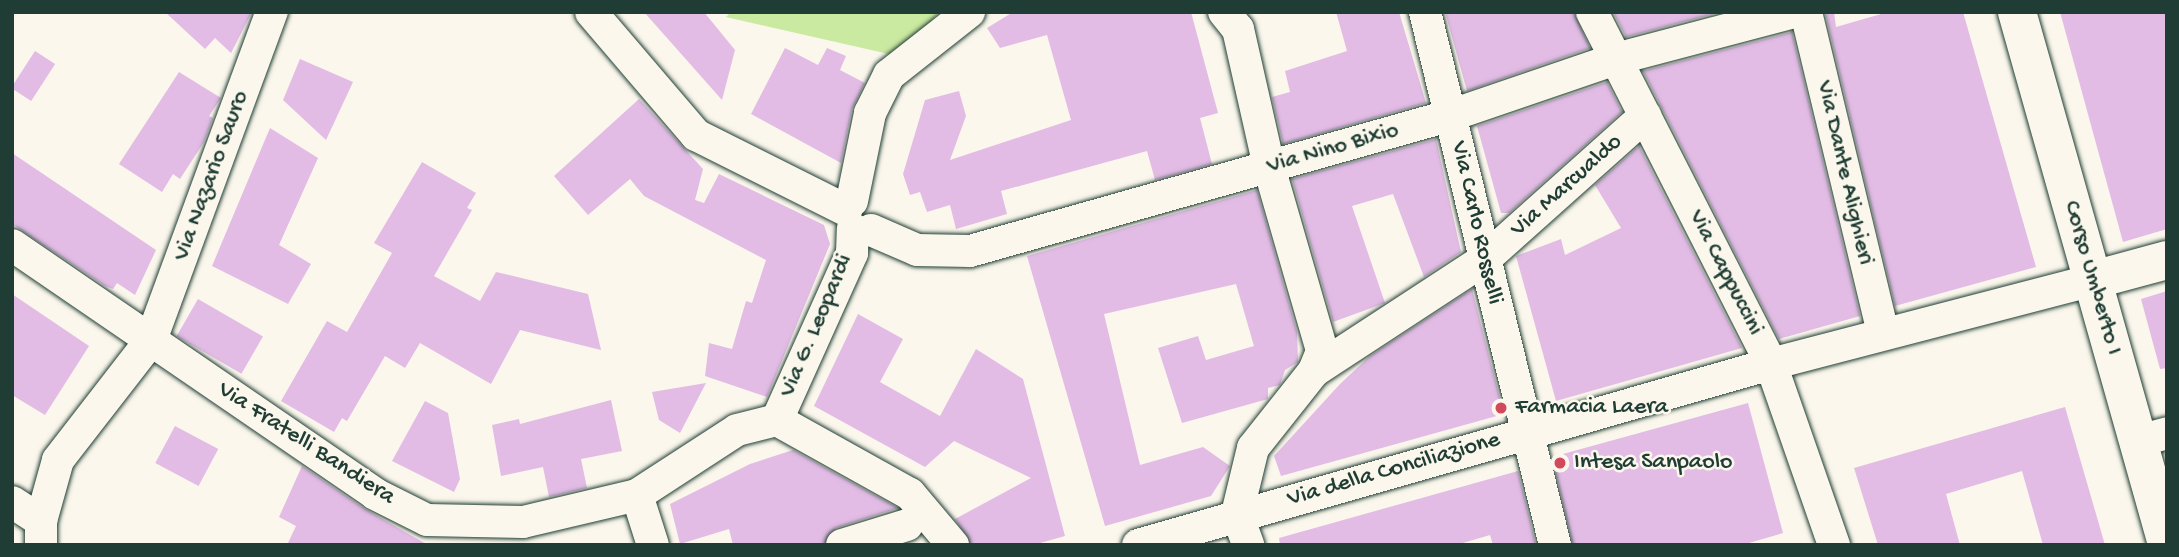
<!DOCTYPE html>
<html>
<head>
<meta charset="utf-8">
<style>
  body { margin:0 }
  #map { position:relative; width:2179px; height:557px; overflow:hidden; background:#fbf7ec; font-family:"Gochi Hand",sans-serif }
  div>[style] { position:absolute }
  .green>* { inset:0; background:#cae9a1 }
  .building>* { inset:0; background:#e2bce5; transform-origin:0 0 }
  .roads { filter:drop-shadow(0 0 2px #1f3d34) drop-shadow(0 0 2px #1f3d34) }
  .minor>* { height:32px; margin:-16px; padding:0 16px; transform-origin:16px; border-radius:16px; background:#fbf7ec }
  .tertiary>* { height:38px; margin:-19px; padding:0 19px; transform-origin:19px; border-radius:19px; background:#fbf7ec }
  .dots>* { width:19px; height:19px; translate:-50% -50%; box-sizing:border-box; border:4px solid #fbf7ec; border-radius:50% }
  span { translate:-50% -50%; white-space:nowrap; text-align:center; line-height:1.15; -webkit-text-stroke:5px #fbf7ec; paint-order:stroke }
  .street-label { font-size:24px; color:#1f3d34 }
  .poi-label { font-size:24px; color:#1f3d34 }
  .left { translate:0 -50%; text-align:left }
  .frame { position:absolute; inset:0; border:14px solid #1f3d34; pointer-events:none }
</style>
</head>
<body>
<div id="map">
  <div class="green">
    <div style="clip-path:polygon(731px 12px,939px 12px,902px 57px,726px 17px)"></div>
  </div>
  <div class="building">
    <div style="clip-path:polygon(165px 12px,252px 12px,231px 53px,215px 38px,205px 49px)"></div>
    <div style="clip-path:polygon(644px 12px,704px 12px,735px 50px,722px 100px)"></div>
    <div style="clip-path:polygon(1013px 12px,1191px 12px,1218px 113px,1200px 118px,1212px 164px,1155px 180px,1147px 151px,1001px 191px,1007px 214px,956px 229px,950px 205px,927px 212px,920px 192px,910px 195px,903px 174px,925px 100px,959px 91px,966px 116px,950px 160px,1071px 120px,1047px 35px,1000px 48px,987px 28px)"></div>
    <div style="clip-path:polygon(1336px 12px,1399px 12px,1426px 103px,1283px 144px,1272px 97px,1290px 92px,1285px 71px,1347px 51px)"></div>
    <div style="clip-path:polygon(1445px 12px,1574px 12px,1590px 48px,1467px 91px)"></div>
    <div style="clip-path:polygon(1613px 12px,1721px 12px,1626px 37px)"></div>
    <div style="clip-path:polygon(1825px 12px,1834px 12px,1836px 27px,1888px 12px,1963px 12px,2036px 267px,1895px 306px)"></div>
    <div style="clip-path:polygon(2060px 12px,2167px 12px,2167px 229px,2123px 242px)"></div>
    <div style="clip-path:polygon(1792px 32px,1860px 316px,1779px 339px,1643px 71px)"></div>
    <div style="clip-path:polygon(785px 48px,818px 65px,827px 48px,846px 56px,840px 70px,865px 83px,852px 109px,841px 163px,751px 114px)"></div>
    <div style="left:35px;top:51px;width:24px;height:44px;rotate:33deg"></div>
    <div style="clip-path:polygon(300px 59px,353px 82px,326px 140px,283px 100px)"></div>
    <div style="clip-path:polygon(179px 72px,221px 98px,209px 116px,213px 118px,204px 142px,180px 179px,173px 174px,162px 192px,119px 164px)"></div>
    <div style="clip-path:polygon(1607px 82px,1622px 112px,1509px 213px,1501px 213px,1477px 126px)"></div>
    <div style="clip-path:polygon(639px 99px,703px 169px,695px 200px,704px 203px,719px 174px,824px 225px,830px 244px,767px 397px,705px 376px,709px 343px,732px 349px,746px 301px,752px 303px,766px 260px,644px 196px,630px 179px,588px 215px,554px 176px)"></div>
    <div style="clip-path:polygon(270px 128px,318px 158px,279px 245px,311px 264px,288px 304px,212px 266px)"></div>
    <div style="clip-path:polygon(1436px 139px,1461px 252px,1424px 277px,1393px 194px,1352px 206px,1385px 303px,1333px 322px,1292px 179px)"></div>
    <div style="clip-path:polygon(1639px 146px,1742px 348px,1556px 401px,1516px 256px,1561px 239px,1565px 255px,1621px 228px,1595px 185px)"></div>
    <div style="clip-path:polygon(12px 153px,156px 250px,135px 295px,117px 283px,113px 289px,105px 286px,12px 224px)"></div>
    <div style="clip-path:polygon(422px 162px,476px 193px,467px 208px,472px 210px,434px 276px,480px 301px,496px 272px,588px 294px,601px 350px,520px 330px,491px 384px,420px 343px,405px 368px,385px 356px,347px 421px,342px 418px,334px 432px,281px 401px,327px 321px,347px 332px,392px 253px,374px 243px)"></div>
    <div style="clip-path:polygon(1257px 190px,1297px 332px,1298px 362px,1285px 370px,1280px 385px,1268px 388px,1268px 399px,1182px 423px,1158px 348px,1198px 336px,1206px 360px,1254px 346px,1236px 284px,1104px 314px,1140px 465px,1203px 447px,1230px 466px,1211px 496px,1105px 526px,1027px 256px)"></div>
    <div style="clip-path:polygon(1472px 289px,1504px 414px,1281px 476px,1274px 456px,1340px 384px,1370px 356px)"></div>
    <div style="clip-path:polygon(2167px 291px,2167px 368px,2160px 369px,2141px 299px)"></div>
    <div style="clip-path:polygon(12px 294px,89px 346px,45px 415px,12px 395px)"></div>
    <div style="left:198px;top:299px;width:75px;height:43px;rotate:30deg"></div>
    <div style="clip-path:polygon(858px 314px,903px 339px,880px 382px,940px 416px,976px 349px,1023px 379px,1065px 536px,1033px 545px,971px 545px,955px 519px,1031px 478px,954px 441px,925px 467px,814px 406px)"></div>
    <div style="clip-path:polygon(706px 383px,680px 433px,659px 420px,652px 392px)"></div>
    <div style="clip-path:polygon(611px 400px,622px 451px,581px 459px,587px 488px,549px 497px,543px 467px,501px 476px,492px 425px,519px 419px,520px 424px)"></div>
    <div style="clip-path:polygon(425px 401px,448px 413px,460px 479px,454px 492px,392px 461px)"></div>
    <div style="clip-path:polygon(1748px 403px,1783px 533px,1742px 545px,1573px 545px,1552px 457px)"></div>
    <div style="clip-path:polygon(2065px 407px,2105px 545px,2043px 545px,2022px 471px,1946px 494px,1960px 545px,1878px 545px,1854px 468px)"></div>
    <div style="left:175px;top:426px;width:49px;height:42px;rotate:28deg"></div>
    <div style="clip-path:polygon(793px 450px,898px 508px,836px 528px,824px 545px,733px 545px,729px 529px,680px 544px,670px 504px,750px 464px)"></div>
    <div style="clip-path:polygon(302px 466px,365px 509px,428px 545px,287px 545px,296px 526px,279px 517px)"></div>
    <div style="clip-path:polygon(1518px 471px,1536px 545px,1493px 545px,1490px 535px,1456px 545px,1280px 545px,1279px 538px)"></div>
  </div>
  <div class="roads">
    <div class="minor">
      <div style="left:591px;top:12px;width:162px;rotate:49.5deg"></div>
      <div style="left:696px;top:135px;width:168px;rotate:26.6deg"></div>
      <div style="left:1224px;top:12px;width:22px;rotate:51deg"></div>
      <div style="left:1238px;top:29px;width:141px;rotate:77.3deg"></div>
      <div style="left:1269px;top:167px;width:191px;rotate:73.9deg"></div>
      <div style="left:1322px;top:351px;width:22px;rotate:112deg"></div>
      <div style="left:1314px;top:371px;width:98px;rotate:128.4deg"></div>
      <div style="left:1253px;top:448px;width:68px;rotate:103.6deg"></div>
      <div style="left:1237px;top:514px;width:33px;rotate:70deg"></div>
      <div style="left:1425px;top:12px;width:549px;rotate:76.29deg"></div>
      <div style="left:1592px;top:12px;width:395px;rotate:63deg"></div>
      <div style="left:1771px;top:364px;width:192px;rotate:70.8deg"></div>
      <div style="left:1806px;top:12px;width:330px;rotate:76.5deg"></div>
      <div style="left:852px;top:201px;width:90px;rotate:-78.4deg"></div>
      <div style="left:870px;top:113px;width:42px;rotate:-63.4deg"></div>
      <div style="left:889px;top:75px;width:102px;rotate:-38.2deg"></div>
      <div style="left:871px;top:230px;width:50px;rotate:23.5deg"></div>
      <div style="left:917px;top:250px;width:53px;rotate:1.1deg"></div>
      <div style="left:970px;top:251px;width:501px;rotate:-15.76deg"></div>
      <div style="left:1452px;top:115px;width:173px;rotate:-18.9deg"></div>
      <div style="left:1616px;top:59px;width:184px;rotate:-14.8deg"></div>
      <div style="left:12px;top:245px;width:440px;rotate:34.4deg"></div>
      <div style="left:375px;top:494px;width:58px;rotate:26.6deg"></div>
      <div style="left:427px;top:520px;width:96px;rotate:1.2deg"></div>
      <div style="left:523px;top:522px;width:117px;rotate:-13.3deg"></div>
      <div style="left:637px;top:495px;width:119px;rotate:-33deg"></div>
      <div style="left:737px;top:430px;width:41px;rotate:-14deg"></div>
      <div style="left:777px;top:420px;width:183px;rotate:-65.8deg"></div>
      <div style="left:852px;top:253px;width:24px;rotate:-88deg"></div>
      <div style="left:1314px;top:371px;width:204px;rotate:-33.2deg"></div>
      <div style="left:1485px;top:259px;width:215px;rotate:-41.8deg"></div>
      <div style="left:777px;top:420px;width:152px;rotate:29.1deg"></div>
      <div style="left:910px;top:494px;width:67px;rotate:49.9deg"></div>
      <div style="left:2138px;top:441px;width:30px;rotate:-15deg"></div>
      <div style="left:637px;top:495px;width:52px;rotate:72.3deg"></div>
      <div style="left:12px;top:502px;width:35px;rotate:33deg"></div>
      <div style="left:41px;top:545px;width:24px;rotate:-90deg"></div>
      <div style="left:41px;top:521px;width:63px;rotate:-74.4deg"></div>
      <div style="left:58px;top:460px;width:152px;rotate:-52.2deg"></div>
      <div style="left:151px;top:340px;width:350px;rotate:-69.8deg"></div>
      <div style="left:842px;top:545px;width:68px;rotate:-17.1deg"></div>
      <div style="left:1138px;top:545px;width:658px;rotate:-15.96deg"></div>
      <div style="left:1771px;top:364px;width:333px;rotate:-14.6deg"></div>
    </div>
    <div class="tertiary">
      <div style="left:2017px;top:12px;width:553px;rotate:74.25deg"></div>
      <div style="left:2093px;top:280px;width:77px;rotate:-15.1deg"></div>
    </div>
  </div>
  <div class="dots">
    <div style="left:1501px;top:408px;background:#d1495b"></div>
    <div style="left:1560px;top:463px;background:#d1495b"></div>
  </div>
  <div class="street-label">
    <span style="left:1333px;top:149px;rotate:-16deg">Via Nino Bixio</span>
    <span style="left:1844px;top:173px;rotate:77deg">Via Dante Alighieri</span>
    <span style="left:212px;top:176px;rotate:-70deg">Via Nazario Sauro</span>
    <span style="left:1567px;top:186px;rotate:-42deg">Via Marcualdo</span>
    <span style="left:1476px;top:223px;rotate:77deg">Via Carlo Rosselli</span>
    <span style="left:1725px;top:273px;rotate:63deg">Via Cappuccini</span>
    <span style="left:2092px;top:278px;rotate:74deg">Corso Umberto I</span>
    <span style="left:817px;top:326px;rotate:-67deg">Via G. Leopardi</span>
    <span style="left:306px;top:444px;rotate:33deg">Via Fratelli Bandiera</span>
    <span style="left:1394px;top:470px;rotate:-16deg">Via della Conciliazione</span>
  </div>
  <div class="poi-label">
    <span class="left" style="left:1515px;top:408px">Farmacia Laera</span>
    <span class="left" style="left:1574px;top:463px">Intesa Sanpaolo</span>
  </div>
  <div class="frame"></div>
</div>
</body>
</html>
